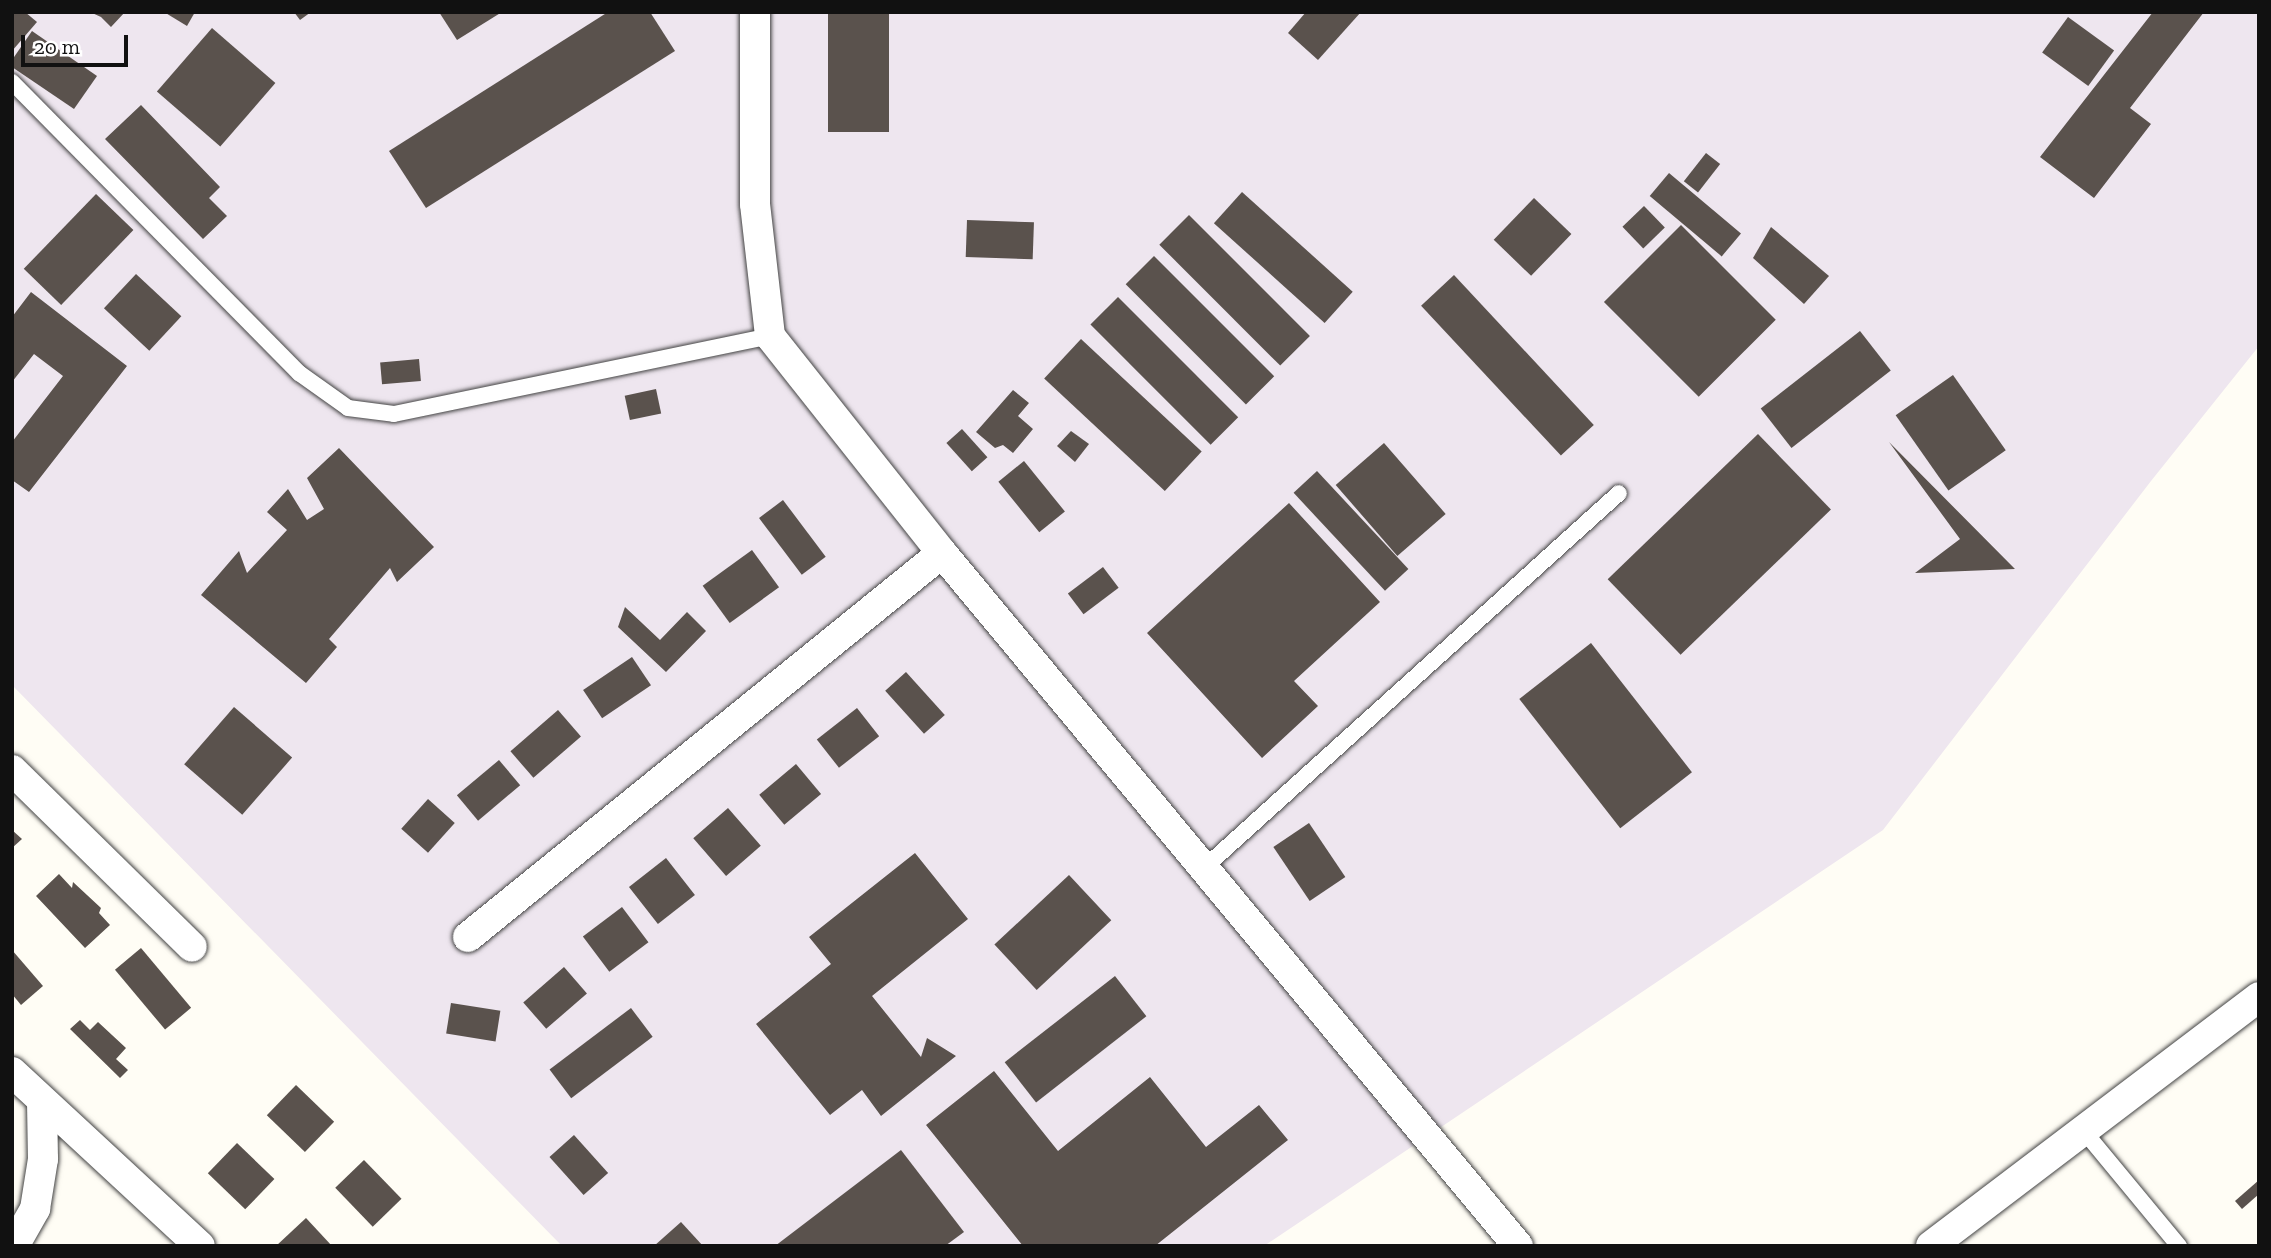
<!DOCTYPE html>
<html>
<head>
<meta charset="utf-8">
<style>
  body { margin:0 }
  #map { position:relative; width:2271px; height:1258px; overflow:hidden; background:#fffdf5; font-family:"Zilla Slab",serif }
  div>[style] { position:absolute }
  .industrial>* { inset:0; background:#eee6ef }
  .building>* { inset:0; background:#5a524d; transform-origin:0 0 }
  .roads { filter:drop-shadow(0 0 2px #444) drop-shadow(0 0 2px #444) }
  .lane>* { height:16px; margin:-8px; padding:0 8px; transform-origin:8px; border-radius:8px; background:#fff }
  .street>* { height:30px; margin:-15px; padding:0 15px; transform-origin:15px; border-radius:15px; background:#fff }
  span { translate:-50% -50%; white-space:nowrap; text-align:center; line-height:1.15; -webkit-text-stroke:7px #fff; paint-order:stroke }
  .frame { position:absolute; inset:0; border:14px solid #111; pointer-events:none }
  .scale { position:absolute; left:21px; top:35px; width:107px; height:32px; box-sizing:border-box; border:4px solid #111; border-top:0; padding-left:9px; font-size:21px; line-height:24px; white-space:nowrap; color:#111; -webkit-text-stroke:5px #fff; paint-order:stroke }
</style>
</head>
<body>
<div id="map">
  <div class="industrial">
    <div style="clip-path:polygon(12px 12px,2259px 12px,2259px 346px,2151px 481px,1883px 830px,1264px 1246px,562px 1246px,12px 685px)"></div>
  </div>
  <div class="building">
    <div style="clip-path:polygon(12px 12px,25px 12px,37px 22px,12px 51px)"></div>
    <div style="clip-path:polygon(90px 12px,125px 12px,111px 27px,101px 17px)"></div>
    <div style="clip-path:polygon(164px 12px,195px 12px,187px 26px)"></div>
    <div style="clip-path:polygon(294px 12px,311px 12px,300px 20px)"></div>
    <div style="clip-path:polygon(439px 12px,502px 12px,457px 40px)"></div>
    <div style="clip-path:polygon(608px 12px,650px 12px,675px 51px,426px 208px,389px 151px)"></div>
    <div style="left:828px;top:12px;width:61px;height:120px"></div>
    <div style="clip-path:polygon(1306px 12px,1361px 12px,1318px 60px,1288px 33px)"></div>
    <div style="clip-path:polygon(2153px 12px,2204px 12px,2130px 108px,2151px 124px,2094px 198px,2040px 157px)"></div>
    <div style="left:2068px;top:17px;width:57px;height:44px;rotate:36deg"></div>
    <div style="left:212px;top:28px;width:84px;height:84px;rotate:41deg"></div>
    <div style="clip-path:polygon(32px 31px,97px 76px,74px 109px,12px 67px,12px 60px)"></div>
    <div style="clip-path:polygon(141px 105px,220px 187px,209px 198px,227px 216px,203px 239px,105px 139px)"></div>
    <div style="left:1706px;top:153px;width:18px;height:36px;rotate:38deg"></div>
    <div style="left:1669px;top:173px;width:94px;height:30px;rotate:40deg"></div>
    <div style="left:1242px;top:192px;width:149px;height:42px;rotate:42deg"></div>
    <div style="left:96px;top:194px;width:52px;height:104px;rotate:44deg"></div>
    <div style="left:1534px;top:198px;width:52px;height:58px;rotate:44deg"></div>
    <div style="left:1644px;top:206px;width:30px;height:30px;rotate:46deg"></div>
    <div style="left:1189px;top:215px;width:171px;height:42px;rotate:45deg"></div>
    <div style="left:967px;top:220px;width:67px;height:37px;rotate:2deg"></div>
    <div style="left:1681px;top:225px;width:134px;height:109px;rotate:45deg"></div>
    <div style="clip-path:polygon(1771px 227px,1829px 276px,1804px 304px,1753px 258px)"></div>
    <div style="left:1154px;top:256px;width:170px;height:40px;rotate:45deg"></div>
    <div style="left:136px;top:274px;width:62px;height:47px;rotate:43deg"></div>
    <div style="left:1454px;top:275px;width:205px;height:45px;rotate:47deg"></div>
    <div style="clip-path:polygon(31px 292px,127px 366px,29px 492px,12px 480px,12px 442px,63px 376px,34px 354px,12px 382px,12px 317px)"></div>
    <div style="left:1118px;top:297px;width:170px;height:39px;rotate:45deg"></div>
    <div style="left:1860px;top:331px;width:50px;height:126px;rotate:52deg"></div>
    <div style="left:1081px;top:339px;width:165px;height:54px;rotate:43deg"></div>
    <div style="left:419px;top:359px;width:22px;height:39px;rotate:85deg"></div>
    <div style="left:1953px;top:375px;width:92px;height:70px;rotate:55deg"></div>
    <div style="left:656px;top:389px;width:25px;height:32px;rotate:78deg"></div>
    <div style="clip-path:polygon(1013px 390px,1029px 403px,1018px 416px,1033px 429px,1013px 453px,1003px 445px,995px 448px,976px 432px)"></div>
    <div style="left:962px;top:429px;width:38px;height:21px;rotate:48deg"></div>
    <div style="clip-path:polygon(1071px 431px,1089px 444px,1075px 462px,1057px 446px)"></div>
    <div style="left:1758px;top:434px;width:105px;height:209px;rotate:46deg"></div>
    <div style="clip-path:polygon(1889px 442px,2015px 569px,1915px 573px,1960px 539px)"></div>
    <div style="left:1384px;top:443px;width:94px;height:64px;rotate:49deg"></div>
    <div style="clip-path:polygon(339px 448px,434px 547px,397px 582px,390px 568px,329px 639px,337px 647px,306px 683px,201px 595px,239px 551px,247px 573px,287px 530px,267px 512px,288px 489px,307px 520px,324px 509px,307px 478px)"></div>
    <div style="left:1024px;top:461px;width:65px;height:33px;rotate:51deg"></div>
    <div style="left:1317px;top:471px;width:134px;height:32px;rotate:47deg"></div>
    <div style="left:783px;top:500px;width:71px;height:30px;rotate:53deg"></div>
    <div style="clip-path:polygon(1289px 503px,1380px 602px,1294px 681px,1318px 706px,1262px 758px,1147px 633px)"></div>
    <div style="left:752px;top:550px;width:46px;height:61px;rotate:54deg"></div>
    <div style="left:1103px;top:567px;width:26px;height:44px;rotate:53deg"></div>
    <div style="clip-path:polygon(625px 607px,660px 640px,687px 612px,706px 631px,666px 672px,618px 627px)"></div>
    <div style="left:1591px;top:643px;width:164px;height:91px;rotate:52deg"></div>
    <div style="left:632px;top:657px;width:34px;height:59px;rotate:56deg"></div>
    <div style="left:906px;top:672px;width:58px;height:28px;rotate:48deg"></div>
    <div style="left:234px;top:707px;width:77px;height:76px;rotate:41deg"></div>
    <div style="left:857px;top:708px;width:36px;height:51px;rotate:52deg"></div>
    <div style="left:558px;top:710px;width:35px;height:63px;rotate:49deg"></div>
    <div style="left:499px;top:760px;width:33px;height:55px;rotate:50deg"></div>
    <div style="left:796px;top:764px;width:39px;height:48px;rotate:50deg"></div>
    <div style="left:428px;top:799px;width:36px;height:40px;rotate:42deg"></div>
    <div style="left:728px;top:808px;width:50px;height:46px;rotate:49deg"></div>
    <div style="left:1309px;top:823px;width:65px;height:43px;rotate:56deg"></div>
    <div style="clip-path:polygon(12px 830px,22px 839px,12px 848px)"></div>
    <div style="clip-path:polygon(915px 853px,968px 919px,872px 996px,921px 1057px,927px 1038px,956px 1056px,881px 1116px,862px 1090px,830px 1115px,756px 1024px,831px 964px,809px 937px)"></div>
    <div style="left:666px;top:858px;width:47px;height:47px;rotate:52deg"></div>
    <div style="clip-path:polygon(59px 874px,72px 888px,73px 882px,101px 908px,99px 913px,110px 925px,85px 948px,36px 896px)"></div>
    <div style="left:1069px;top:875px;width:62px;height:102px;rotate:47deg"></div>
    <div style="left:622px;top:907px;width:44px;height:49px;rotate:53deg"></div>
    <div style="left:141px;top:948px;width:78px;height:34px;rotate:50deg"></div>
    <div style="clip-path:polygon(12px 950px,43px 986px,21px 1005px,12px 994px)"></div>
    <div style="left:564px;top:967px;width:35px;height:54px;rotate:49deg"></div>
    <div style="left:1115px;top:976px;width:51px;height:140px;rotate:52deg"></div>
    <div style="left:451px;top:1003px;width:50px;height:31px;rotate:9deg"></div>
    <div style="left:631px;top:1008px;width:36px;height:102px;rotate:53deg"></div>
    <div style="clip-path:polygon(80px 1020px,90px 1030px,98px 1022px,126px 1048px,116px 1059px,128px 1070px,120px 1078px,70px 1029px)"></div>
    <div style="clip-path:polygon(994px 1071px,1058px 1151px,1150px 1077px,1206px 1147px,1259px 1105px,1288px 1140px,1155px 1246px,1023px 1246px,926px 1125px)"></div>
    <div style="left:296px;top:1085px;width:53px;height:42px;rotate:44deg"></div>
    <div style="left:574px;top:1135px;width:51px;height:33px;rotate:48deg"></div>
    <div style="left:237px;top:1143px;width:52px;height:42px;rotate:44deg"></div>
    <div style="clip-path:polygon(901px 1150px,964px 1232px,945px 1246px,775px 1246px)"></div>
    <div style="left:364px;top:1160px;width:54px;height:40px;rotate:46deg"></div>
    <div style="clip-path:polygon(2259px 1180px,2259px 1194px,2242px 1209px,2235px 1201px)"></div>
    <div style="clip-path:polygon(306px 1218px,332px 1246px,276px 1246px)"></div>
    <div style="clip-path:polygon(681px 1222px,703px 1246px,654px 1246px)"></div>
  </div>
  <div class="roads">
    <div class="lane">
      <div style="left:12px;top:82px;width:409px;rotate:45.4deg"></div>
      <div style="left:299px;top:373px;width:60px;rotate:35.5deg"></div>
      <div style="left:348px;top:408px;width:46px;rotate:7.4deg"></div>
      <div style="left:394px;top:414px;width:384px;rotate:-11.7deg"></div>
      <div style="left:1204px;top:868px;width:559px;rotate:-42.1deg"></div>
      <div style="left:2083px;top:1130px;width:151px;rotate:50.4deg"></div>
    </div>
    <div class="street">
      <div style="left:755px;top:12px;width:192px;rotate:90deg"></div>
      <div style="left:755px;top:204px;width:133px;rotate:83.5deg"></div>
      <div style="left:770px;top:336px;width:277px;rotate:51.6deg"></div>
      <div style="left:942px;top:553px;width:901px;rotate:50.27deg"></div>
      <div style="left:12px;top:770px;width:252px;rotate:44.5deg"></div>
      <div style="left:468px;top:937px;width:610px;rotate:-39.01deg"></div>
      <div style="left:12px;top:1072px;width:256px;rotate:42.8deg"></div>
      <div style="left:14px;top:1246px;width:43px;rotate:-60.4deg"></div>
      <div style="left:35px;top:1209px;width:51px;rotate:-80.9deg"></div>
      <div style="left:43px;top:1159px;width:57px;rotate:-91deg"></div>
      <div style="left:1931px;top:1246px;width:412px;rotate:-37.2deg"></div>
    </div>
  </div>
  <div class="frame"></div>
  <div class="scale">20 m</div>
</div>
</body>
</html>
